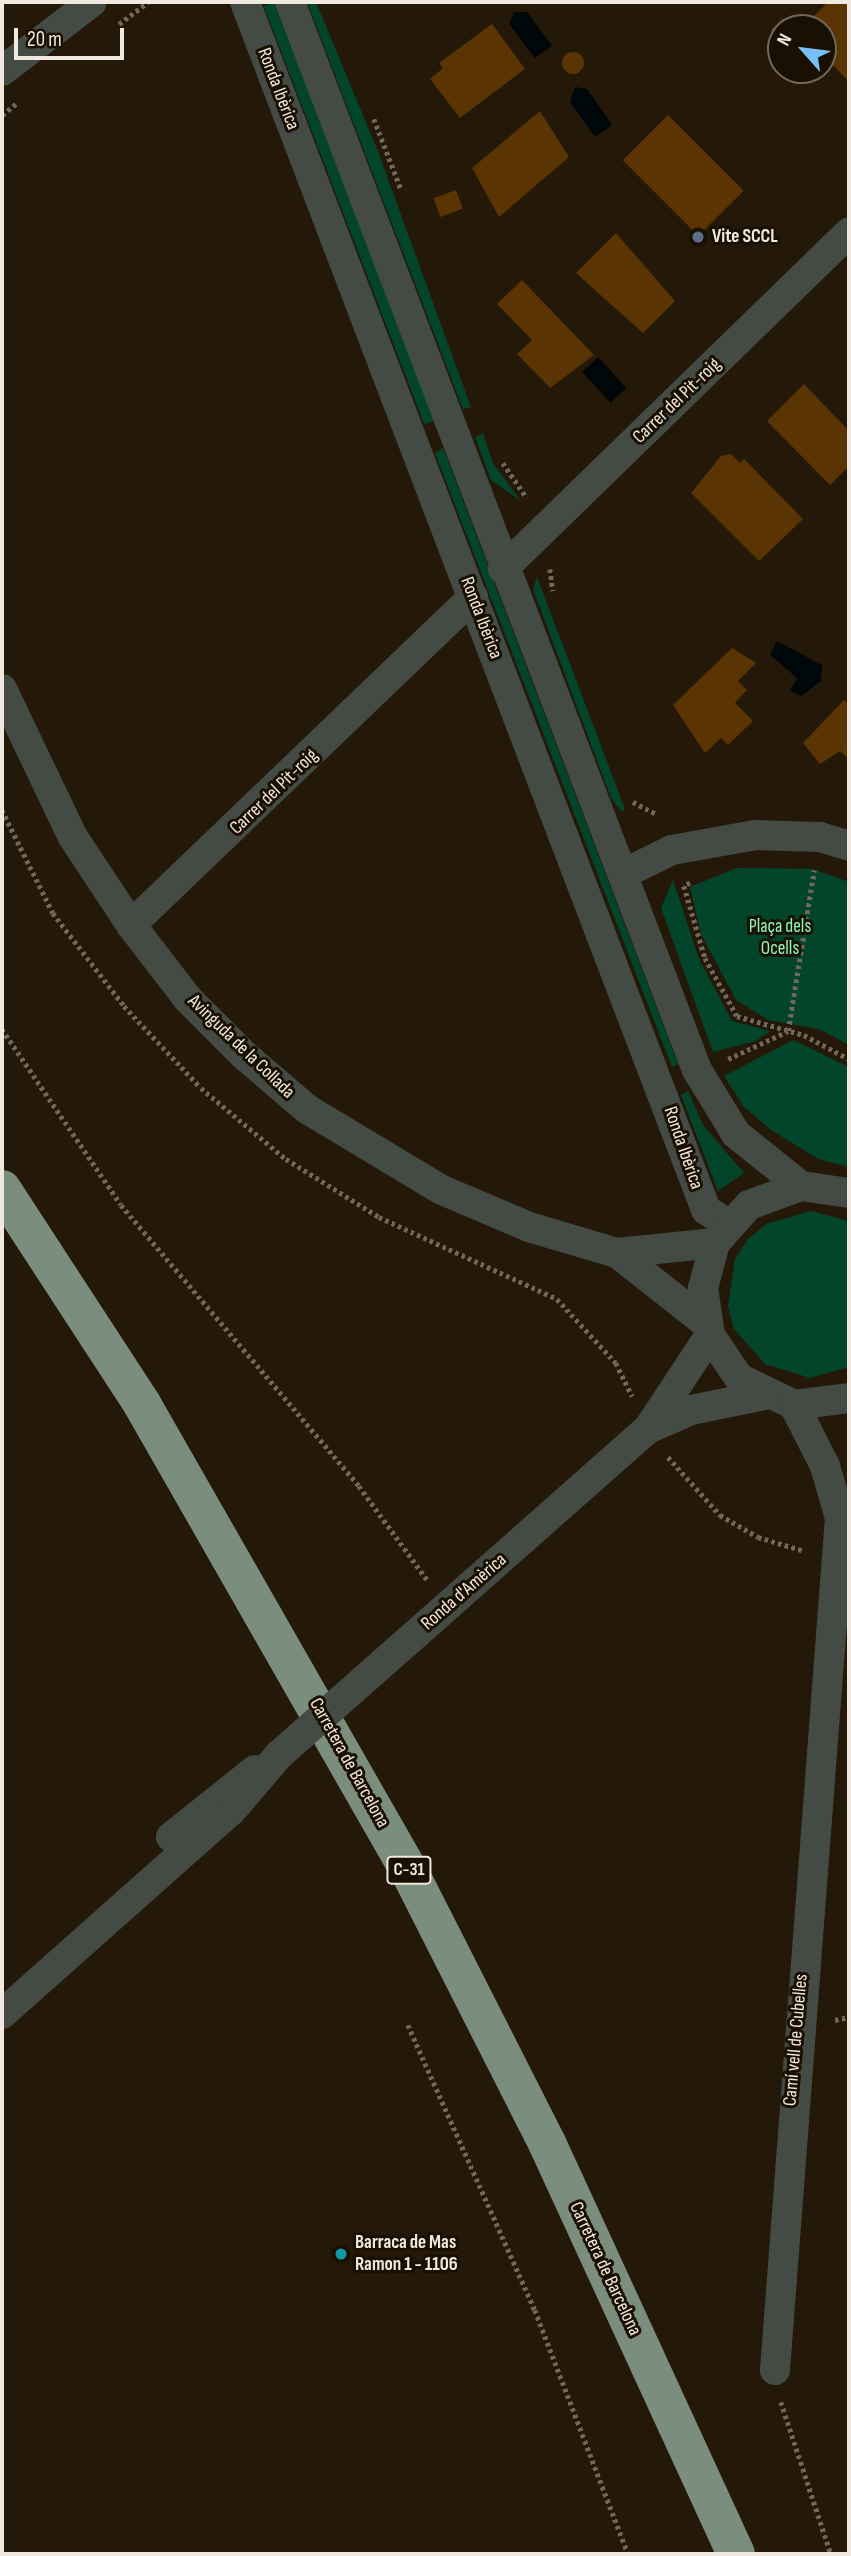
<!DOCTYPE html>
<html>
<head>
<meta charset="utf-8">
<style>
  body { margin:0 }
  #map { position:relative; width:851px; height:2556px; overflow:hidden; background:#241909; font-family:"Sofia Sans Condensed",sans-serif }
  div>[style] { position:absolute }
  .green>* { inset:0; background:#02452a; transform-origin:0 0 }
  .water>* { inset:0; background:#000709; transform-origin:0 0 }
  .building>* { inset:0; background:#5a3402; transform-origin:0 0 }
  .round { border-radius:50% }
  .path>* { height:4.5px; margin-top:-2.25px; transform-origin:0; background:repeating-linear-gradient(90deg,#71675a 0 3.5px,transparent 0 7px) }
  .street>* { height:30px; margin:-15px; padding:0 15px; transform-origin:15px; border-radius:15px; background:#434b44 }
  .highway>* { height:38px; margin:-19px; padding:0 19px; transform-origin:19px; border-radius:19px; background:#7b8d7d }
  .street-bridge>* { height:30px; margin:-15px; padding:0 15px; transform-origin:15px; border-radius:15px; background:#434b44 }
  .dots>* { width:19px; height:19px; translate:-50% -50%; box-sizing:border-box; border:4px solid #1a1002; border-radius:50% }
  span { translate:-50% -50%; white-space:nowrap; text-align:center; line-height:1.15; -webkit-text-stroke:6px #1a1002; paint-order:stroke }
  .shield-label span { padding:2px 5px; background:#1a1002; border:2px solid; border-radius:5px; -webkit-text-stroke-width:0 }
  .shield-label { font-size:18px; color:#f1e9df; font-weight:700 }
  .street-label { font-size:19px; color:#f1e9df }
  .poi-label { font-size:19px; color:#f1e9df; font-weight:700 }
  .left { translate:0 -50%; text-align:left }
  .park-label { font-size:19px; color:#8bf8bf }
  .frame { position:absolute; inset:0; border:4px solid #f1e9df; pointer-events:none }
  .north { position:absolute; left:767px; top:14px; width:70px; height:70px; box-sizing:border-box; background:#1a1002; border:2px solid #70675a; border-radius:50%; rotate:298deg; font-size:19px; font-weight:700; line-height:28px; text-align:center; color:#f1e9df }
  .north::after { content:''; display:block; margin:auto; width:24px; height:32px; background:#77c0f7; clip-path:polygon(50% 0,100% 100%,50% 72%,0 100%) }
  .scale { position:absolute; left:14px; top:28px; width:110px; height:32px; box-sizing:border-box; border:4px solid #f1e9df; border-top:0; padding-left:9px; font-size:21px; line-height:24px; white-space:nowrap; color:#f1e9df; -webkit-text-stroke:5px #1a1002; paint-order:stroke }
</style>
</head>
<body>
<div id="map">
  <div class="green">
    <div style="left:274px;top:2px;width:448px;height:11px;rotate:69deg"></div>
    <div style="clip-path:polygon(307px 2px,316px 2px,377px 149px,471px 407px,463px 409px)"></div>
    <div style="clip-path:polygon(483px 433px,493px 463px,521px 501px,491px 480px,475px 437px)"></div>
    <div style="clip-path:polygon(443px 448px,678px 1064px,672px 1067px,435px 453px)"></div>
    <div style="clip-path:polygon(537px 577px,625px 809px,622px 812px,611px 798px,533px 589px)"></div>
    <div style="clip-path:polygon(737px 868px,813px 869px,849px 882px,849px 1045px,819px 1029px,768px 1020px,736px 1000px,701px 934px,690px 887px)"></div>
    <div style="clip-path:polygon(673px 880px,699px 959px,732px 1021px,770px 1031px,756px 1041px,713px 1052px,661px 908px)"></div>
    <div style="clip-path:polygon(793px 1040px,849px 1067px,849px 1167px,818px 1159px,771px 1130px,744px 1107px,724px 1076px)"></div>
    <div style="clip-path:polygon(688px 1091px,703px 1125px,744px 1173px,718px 1191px,681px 1095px)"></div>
    <div style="clip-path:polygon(811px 1211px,849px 1221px,849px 1367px,810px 1378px,765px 1364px,734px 1329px,728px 1306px,735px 1259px,748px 1239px,766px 1224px)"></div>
  </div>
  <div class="water">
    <div style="clip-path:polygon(514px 12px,527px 12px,552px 46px,535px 58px,509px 24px)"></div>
    <div style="clip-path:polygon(575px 87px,587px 89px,612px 125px,595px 137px,570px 102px)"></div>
    <div style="left:598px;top:357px;width:42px;height:22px;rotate:47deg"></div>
    <div style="clip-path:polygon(777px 641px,822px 665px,821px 681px,801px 696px,790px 691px,797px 678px,770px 655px)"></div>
  </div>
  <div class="building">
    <div style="clip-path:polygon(828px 2px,849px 2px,849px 82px,823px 55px,823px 28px,812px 18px)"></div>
    <div style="clip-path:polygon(783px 18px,793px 28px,781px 28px,781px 40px,771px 30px)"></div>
    <div style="clip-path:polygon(492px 24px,525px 69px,460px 118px,430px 79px,443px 68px,439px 63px)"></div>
    <div class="round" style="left:562px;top:52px;width:22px;height:22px"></div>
    <div style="clip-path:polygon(540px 111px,569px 157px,499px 217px,472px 168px)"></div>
    <div style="left:668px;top:115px;width:107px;height:64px;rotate:45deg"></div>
    <div style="left:456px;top:190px;width:20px;height:24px;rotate:70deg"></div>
    <div style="clip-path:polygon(616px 233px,675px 301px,643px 333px,576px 273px)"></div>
    <div style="clip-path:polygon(522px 280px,594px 355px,550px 388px,517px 354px,532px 340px,497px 304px)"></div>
    <div style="clip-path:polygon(804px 384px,849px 431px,849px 466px,830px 485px,767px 421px)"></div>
    <div style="clip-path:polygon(731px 454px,740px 463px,744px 459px,803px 519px,759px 561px,691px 493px,721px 456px)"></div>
    <div style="clip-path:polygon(732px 648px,756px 663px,738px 681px,747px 690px,735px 703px,753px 721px,728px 745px,721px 738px,705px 753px,673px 705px)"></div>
    <div style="clip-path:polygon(844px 700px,849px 705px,849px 759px,840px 751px,820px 764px,803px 743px)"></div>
  </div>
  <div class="path">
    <div style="left:119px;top:24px;width:36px;rotate:-37deg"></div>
    <div style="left:2px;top:115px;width:21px;rotate:-39deg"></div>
    <div style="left:374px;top:119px;width:75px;rotate:68.9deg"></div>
    <div style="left:503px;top:463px;width:42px;rotate:55.6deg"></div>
    <div style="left:550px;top:569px;width:22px;rotate:82deg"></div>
    <div style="left:633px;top:802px;width:27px;rotate:27deg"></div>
    <div style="left:2px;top:810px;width:115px;rotate:63.7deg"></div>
    <div style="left:53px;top:913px;width:117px;rotate:52.6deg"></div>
    <div style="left:124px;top:1006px;width:112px;rotate:46.8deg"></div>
    <div style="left:201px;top:1088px;width:111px;rotate:39.9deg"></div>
    <div style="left:286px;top:1159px;width:110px;rotate:31.9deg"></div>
    <div style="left:379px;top:1217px;width:196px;rotate:24.7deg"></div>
    <div style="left:557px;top:1299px;width:87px;rotate:47.3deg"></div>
    <div style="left:616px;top:1363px;width:37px;rotate:64deg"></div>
    <div style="left:690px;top:883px;width:7px;rotate:153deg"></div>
    <div style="left:684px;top:886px;width:75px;rotate:73.7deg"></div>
    <div style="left:705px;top:958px;width:66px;rotate:61.1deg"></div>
    <div style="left:737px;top:1016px;width:70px;rotate:15.8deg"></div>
    <div style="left:804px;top:1035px;width:51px;rotate:28.1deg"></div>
    <div style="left:2px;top:1029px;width:212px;rotate:55.9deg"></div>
    <div style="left:121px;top:1205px;width:368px;rotate:49.7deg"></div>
    <div style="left:359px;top:1486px;width:117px;rotate:54deg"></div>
    <div style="left:728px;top:1059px;width:66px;rotate:-25deg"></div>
    <div style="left:788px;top:1031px;width:163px;rotate:-80.8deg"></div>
    <div style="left:668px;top:1457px;width:78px;rotate:48.1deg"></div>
    <div style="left:720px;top:1515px;width:44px;rotate:30.1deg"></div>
    <div style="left:758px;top:1537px;width:48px;rotate:16.9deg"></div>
    <div style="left:835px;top:2020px;width:14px;rotate:-12deg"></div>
    <div style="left:408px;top:2025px;width:312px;rotate:66deg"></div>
    <div style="left:535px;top:2310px;width:261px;rotate:69.1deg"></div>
    <div style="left:781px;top:2402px;width:160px;rotate:71.8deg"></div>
  </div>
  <div class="street">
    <div style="left:245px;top:2px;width:1293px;rotate:69.11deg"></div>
    <div style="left:706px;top:1210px;width:26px;rotate:32deg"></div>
    <div style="left:290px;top:2px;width:1143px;rotate:69.14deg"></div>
    <div style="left:697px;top:1070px;width:75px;rotate:58.6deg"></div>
    <div style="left:736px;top:1134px;width:83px;rotate:38.7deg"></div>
    <div style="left:2px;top:71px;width:113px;rotate:-37.5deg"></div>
    <div style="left:503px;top:569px;width:483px;rotate:-44.2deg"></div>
    <div style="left:2px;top:689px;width:164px;rotate:64.4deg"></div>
    <div style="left:73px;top:837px;width:105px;rotate:56.6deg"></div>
    <div style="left:131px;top:925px;width:93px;rotate:52.4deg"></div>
    <div style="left:188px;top:999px;width:81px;rotate:45deg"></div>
    <div style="left:245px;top:1056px;width:82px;rotate:40.5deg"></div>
    <div style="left:307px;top:1109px;width:157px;rotate:31deg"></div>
    <div style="left:442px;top:1190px;width:95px;rotate:23deg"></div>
    <div style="left:529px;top:1227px;width:92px;rotate:16.5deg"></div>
    <div style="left:617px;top:1253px;width:113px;rotate:38.2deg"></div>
    <div style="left:623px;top:874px;width:55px;rotate:-26.1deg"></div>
    <div style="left:672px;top:850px;width:84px;rotate:-10.2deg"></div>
    <div style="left:755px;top:835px;width:65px;rotate:1.8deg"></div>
    <div style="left:820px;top:837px;width:30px;rotate:17deg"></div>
    <div style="left:131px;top:925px;width:474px;rotate:-43.8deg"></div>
    <div style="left:849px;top:1193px;width:49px;rotate:-171.7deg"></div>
    <div style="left:801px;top:1186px;width:55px;rotate:159.9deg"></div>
    <div style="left:749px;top:1205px;width:51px;rotate:131.8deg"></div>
    <div style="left:715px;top:1243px;width:47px;rotate:104.9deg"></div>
    <div style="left:703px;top:1288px;width:48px;rotate:81.5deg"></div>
    <div style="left:710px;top:1335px;width:52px;rotate:56deg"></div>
    <div style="left:739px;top:1378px;width:61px;rotate:26.1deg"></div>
    <div style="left:794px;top:1405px;width:55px;rotate:-7.3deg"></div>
    <div style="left:617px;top:1253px;width:99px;rotate:-5.8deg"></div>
    <div style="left:648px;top:1429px;width:47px;rotate:-23.8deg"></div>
    <div style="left:691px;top:1410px;width:76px;rotate:-11.5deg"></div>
    <div style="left:408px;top:1641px;width:320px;rotate:-41.5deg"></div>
    <div style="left:648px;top:1429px;width:113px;rotate:-56.6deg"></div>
    <div style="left:171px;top:1837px;width:107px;rotate:-38.6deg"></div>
    <div style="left:2px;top:2014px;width:306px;rotate:-41.6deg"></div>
    <div style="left:231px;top:1811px;width:74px;rotate:-49.4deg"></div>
    <div style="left:775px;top:2370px;width:854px;rotate:-85.64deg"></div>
    <div style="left:840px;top:1518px;width:54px;rotate:-106.1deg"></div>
    <div style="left:825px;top:1466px;width:68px;rotate:-116.9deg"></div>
  </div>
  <div class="highway">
    <div style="left:2px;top:1189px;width:257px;rotate:56.9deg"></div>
    <div style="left:142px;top:1404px;width:538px;rotate:60.24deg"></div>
    <div style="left:409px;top:1871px;width:305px;rotate:63.1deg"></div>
    <div style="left:547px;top:2143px;width:452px;rotate:65.3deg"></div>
  </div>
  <div class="street-bridge">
    <div style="left:279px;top:1755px;width:172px;rotate:-41.5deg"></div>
  </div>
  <div class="dots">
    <div style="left:698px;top:237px;background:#5c6f8a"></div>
    <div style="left:341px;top:2254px;background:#0f9aa8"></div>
  </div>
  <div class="shield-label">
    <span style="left:409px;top:1870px">C-31</span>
  </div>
  <div class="street-label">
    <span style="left:278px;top:89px;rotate:69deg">Ronda Ibèrica</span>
    <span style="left:677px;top:401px;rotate:-44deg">Carrer del Pit-roig</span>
    <span style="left:481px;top:618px;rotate:69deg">Ronda Ibèrica</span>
    <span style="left:274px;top:792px;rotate:-44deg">Carrer del Pit-roig</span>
    <span style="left:241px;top:1047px;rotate:44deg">Avinguda de la Collada</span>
    <span style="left:683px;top:1148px;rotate:71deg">Ronda Ibèrica</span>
    <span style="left:464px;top:1592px;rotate:-41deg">Ronda d'Amèrica</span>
    <span style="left:349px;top:1763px;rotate:61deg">Carretera de Barcelona</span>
    <span style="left:796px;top:2040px;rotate:-85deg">Camí vell de Cubelles</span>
    <span style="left:605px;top:2269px;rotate:65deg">Carretera de Barcelona</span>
  </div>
  <div class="poi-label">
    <span class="left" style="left:712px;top:237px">Vite SCCL</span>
    <span class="left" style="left:355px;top:2254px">Barraca de Mas<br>Ramon 1 - 1106</span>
  </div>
  <div class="park-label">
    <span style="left:780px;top:938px">Plaça dels<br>Ocells</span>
  </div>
  <div class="frame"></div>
  <div class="north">N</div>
  <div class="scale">20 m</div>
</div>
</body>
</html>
